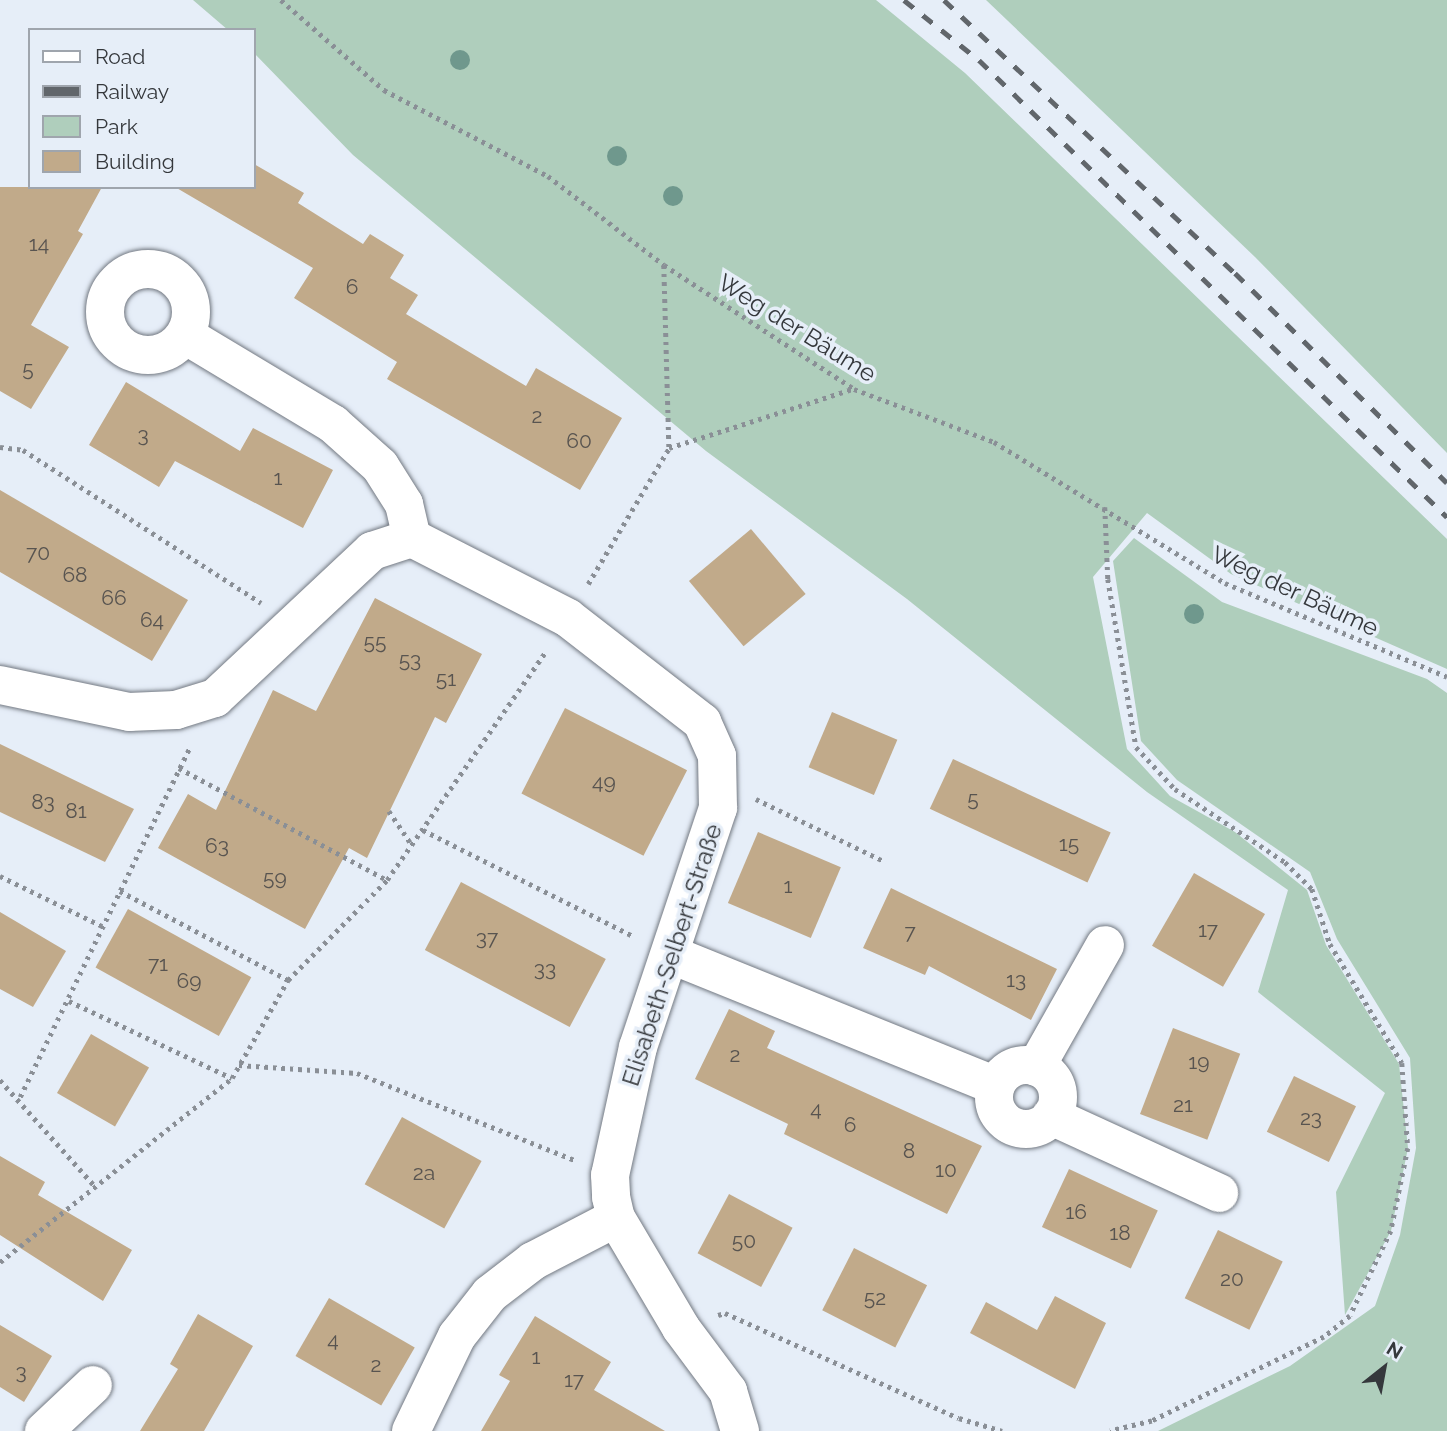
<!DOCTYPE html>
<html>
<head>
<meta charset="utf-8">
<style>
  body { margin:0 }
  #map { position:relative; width:1447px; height:1431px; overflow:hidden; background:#e6eef8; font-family:Raleway,sans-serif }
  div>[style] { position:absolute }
  .green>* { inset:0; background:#afcebc }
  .building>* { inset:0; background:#c1aa8a; transform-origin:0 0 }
  .path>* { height:4.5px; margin-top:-2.25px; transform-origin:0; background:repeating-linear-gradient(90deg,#8a8f96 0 3.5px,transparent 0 8.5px) }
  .roads { filter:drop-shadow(0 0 2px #737982) drop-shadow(0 0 2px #737982) }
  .minor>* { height:38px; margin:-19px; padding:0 19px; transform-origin:19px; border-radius:19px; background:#fff }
  .minor>.ring { margin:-19px; padding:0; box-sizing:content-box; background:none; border:38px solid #fff; border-radius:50% }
  .rail>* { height:5px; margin-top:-2.5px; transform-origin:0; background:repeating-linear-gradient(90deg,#61666b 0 12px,transparent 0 24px) }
  .trees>* { width:20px; height:20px; margin:-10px; border-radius:50%; background:#6f988d }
  span { translate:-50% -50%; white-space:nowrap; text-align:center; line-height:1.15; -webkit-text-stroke:7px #e6eef8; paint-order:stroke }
  .number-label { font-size:21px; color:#585450 }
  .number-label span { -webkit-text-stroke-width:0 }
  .street-label { font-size:24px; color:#35383c }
  .legend { position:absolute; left:28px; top:28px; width:228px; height:161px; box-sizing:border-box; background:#e6eef8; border:2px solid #9fa5ad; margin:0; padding:9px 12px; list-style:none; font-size:21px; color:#35383c }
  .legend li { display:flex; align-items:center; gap:14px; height:35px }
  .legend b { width:35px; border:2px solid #9fa5ad }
  .north { position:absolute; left:1349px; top:1333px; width:70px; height:70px; -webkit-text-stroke:5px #e6eef8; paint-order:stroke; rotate:31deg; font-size:19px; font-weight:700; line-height:28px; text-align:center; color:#35383c }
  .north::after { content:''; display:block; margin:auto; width:24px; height:32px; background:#35383c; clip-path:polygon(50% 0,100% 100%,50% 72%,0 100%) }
</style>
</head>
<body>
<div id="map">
  <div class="green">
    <div style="clip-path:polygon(193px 0,876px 0,965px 73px,1447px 539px,1447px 669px,1231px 574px,1147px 513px,1093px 577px,1127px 749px,1170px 796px,1235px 832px,1307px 890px,1326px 945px,1399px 1064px,1408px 1148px,1391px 1231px,1345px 1315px,1336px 1192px,1385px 1093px,1258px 992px,1288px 890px,1147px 792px,907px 599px,706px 451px,353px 155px,254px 53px,254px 30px,228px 30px)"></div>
    <div style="clip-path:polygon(986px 0,1447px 0,1447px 453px,1255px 257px)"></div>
    <div style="clip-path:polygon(1134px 538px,1222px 602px,1427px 679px,1447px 693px,1447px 1431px,1158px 1431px,1290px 1366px,1375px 1306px,1400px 1235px,1416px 1148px,1410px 1058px,1337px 939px,1310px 872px,1177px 780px,1141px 741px,1113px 561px)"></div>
  </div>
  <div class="building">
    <div style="clip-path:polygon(254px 164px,304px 193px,298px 203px,363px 244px,370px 234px,404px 255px,390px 278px,418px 295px,406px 314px,526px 386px,536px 368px,622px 418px,580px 490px,387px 379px,397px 362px,294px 298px,313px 268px,175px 187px,254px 187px)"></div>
    <div style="clip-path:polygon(0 187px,102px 187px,78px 231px,83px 234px,31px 325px,69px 347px,31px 409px,0 391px)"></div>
    <div style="clip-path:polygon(126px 382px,240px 451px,253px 428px,333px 470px,303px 528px,175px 461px,159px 487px,89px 445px)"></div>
    <div style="clip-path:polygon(0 490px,188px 600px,152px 661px,0 572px)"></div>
    <div style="left:751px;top:529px;width:85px;height:81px;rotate:50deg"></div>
    <div style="clip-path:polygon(375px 598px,482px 654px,446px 723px,435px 717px,367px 858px,349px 848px,305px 929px,158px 848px,188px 794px,216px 810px,273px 690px,316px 711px)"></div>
    <div style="left:565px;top:708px;width:137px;height:96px;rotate:27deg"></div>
    <div style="left:832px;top:712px;width:71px;height:60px;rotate:23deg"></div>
    <div style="clip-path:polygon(0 744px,134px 809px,105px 862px,0 812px)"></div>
    <div style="left:953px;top:759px;width:174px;height:55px;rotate:25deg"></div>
    <div style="left:758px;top:832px;width:90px;height:77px;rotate:23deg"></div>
    <div style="left:1194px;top:873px;width:82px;height:84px;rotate:30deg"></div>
    <div style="left:461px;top:882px;width:164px;height:77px;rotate:28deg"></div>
    <div style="clip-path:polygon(891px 888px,1057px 969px,1031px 1020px,929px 966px,925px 975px,863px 948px)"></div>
    <div style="left:128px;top:909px;width:141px;height:67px;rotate:29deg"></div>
    <div style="clip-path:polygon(0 912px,66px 951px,33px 1007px,0 989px)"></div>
    <div style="clip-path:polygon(729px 1009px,775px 1031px,767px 1048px,982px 1146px,947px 1214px,784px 1134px,788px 1124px,695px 1079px)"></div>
    <div style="left:1173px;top:1028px;width:72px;height:92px;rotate:21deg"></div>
    <div style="left:91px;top:1034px;width:67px;height:68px;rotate:30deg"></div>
    <div style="left:1294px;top:1076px;width:69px;height:62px;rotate:26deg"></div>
    <div style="left:402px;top:1117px;width:91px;height:77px;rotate:29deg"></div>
    <div style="clip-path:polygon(0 1156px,45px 1182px,38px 1195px,132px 1250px,103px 1301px,0 1235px)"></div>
    <div style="left:1069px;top:1169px;width:98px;height:64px;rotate:25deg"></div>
    <div style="left:729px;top:1194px;width:72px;height:67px;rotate:28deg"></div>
    <div style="left:1218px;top:1230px;width:72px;height:76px;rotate:26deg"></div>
    <div style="left:854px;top:1248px;width:82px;height:70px;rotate:27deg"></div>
    <div style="clip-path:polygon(1055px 1296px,1106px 1323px,1075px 1389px,970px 1333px,986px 1302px,1037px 1330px)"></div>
    <div style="left:329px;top:1298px;width:99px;height:67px;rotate:30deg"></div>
    <div style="clip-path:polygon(198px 1314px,253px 1346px,204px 1431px,140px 1431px,178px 1369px,170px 1364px)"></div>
    <div style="clip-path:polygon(535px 1316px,611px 1362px,594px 1390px,665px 1431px,481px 1431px,510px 1381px,499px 1375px)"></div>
    <div style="clip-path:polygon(0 1325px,52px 1356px,24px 1402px,0 1387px)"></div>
  </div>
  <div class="path">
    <div style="left:281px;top:0;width:137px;rotate:41.1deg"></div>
    <div style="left:384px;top:90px;width:185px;rotate:27.7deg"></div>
    <div style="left:548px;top:176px;width:146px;rotate:37.5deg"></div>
    <div style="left:664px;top:265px;width:227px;rotate:33.1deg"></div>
    <div style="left:854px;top:389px;width:150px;rotate:20.7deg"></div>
    <div style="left:994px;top:442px;width:271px;rotate:31.4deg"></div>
    <div style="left:1225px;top:583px;width:241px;rotate:22.9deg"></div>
    <div style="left:664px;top:265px;width:183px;rotate:88.4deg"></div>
    <div style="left:0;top:447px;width:23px;rotate:7deg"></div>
    <div style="left:23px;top:450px;width:283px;rotate:32.7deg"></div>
    <div style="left:1105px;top:507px;width:72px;rotate:87.6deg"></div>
    <div style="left:1108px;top:579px;width:170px;rotate:80.5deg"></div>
    <div style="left:1136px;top:747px;width:57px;rotate:47.1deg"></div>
    <div style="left:1175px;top:789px;width:132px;rotate:33.6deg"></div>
    <div style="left:1285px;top:862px;width:38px;rotate:45deg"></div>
    <div style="left:1312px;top:889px;width:58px;rotate:71.9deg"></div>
    <div style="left:1330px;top:944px;width:139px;rotate:58.8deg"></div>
    <div style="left:1402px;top:1063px;width:85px;rotate:86deg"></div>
    <div style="left:1408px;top:1148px;width:85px;rotate:101.6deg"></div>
    <div style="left:1391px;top:1231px;width:94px;rotate:115.8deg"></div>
    <div style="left:1350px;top:1316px;width:33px;rotate:141deg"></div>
    <div style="left:1324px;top:1337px;width:191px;rotate:154deg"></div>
    <div style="left:1152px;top:1421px;width:43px;rotate:166.6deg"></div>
    <div style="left:588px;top:584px;width:158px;rotate:-59.2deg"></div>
    <div style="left:669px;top:448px;width:193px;rotate:-17.8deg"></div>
    <div style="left:179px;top:768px;width:236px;rotate:28.3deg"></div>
    <div style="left:756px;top:799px;width:144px;rotate:25.9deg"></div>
    <div style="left:389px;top:811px;width:41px;rotate:55.9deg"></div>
    <div style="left:423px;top:830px;width:237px;rotate:26.8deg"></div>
    <div style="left:0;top:876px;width:114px;rotate:26.1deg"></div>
    <div style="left:120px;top:891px;width:190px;rotate:27.9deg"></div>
    <div style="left:69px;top:1001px;width:180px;rotate:25.3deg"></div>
    <div style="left:239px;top:1065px;width:118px;rotate:3.9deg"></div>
    <div style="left:357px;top:1073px;width:234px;rotate:21.8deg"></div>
    <div style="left:0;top:1080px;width:141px;rotate:48.2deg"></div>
    <div style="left:20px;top:1097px;width:387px;rotate:-64.1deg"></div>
    <div style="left:0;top:1262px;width:296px;rotate:-38.4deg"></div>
    <div style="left:232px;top:1078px;width:113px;rotate:-60.3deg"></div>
    <div style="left:288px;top:980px;width:141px;rotate:-45.3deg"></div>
    <div style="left:387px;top:880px;width:279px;rotate:-55.2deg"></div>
    <div style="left:718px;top:1315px;width:7px;rotate:-16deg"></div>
    <div style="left:725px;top:1313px;width:256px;rotate:24.2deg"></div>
    <div style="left:959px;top:1418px;width:45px;rotate:16.8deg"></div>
  </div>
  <div class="roads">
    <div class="minor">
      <div class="ring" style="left:105px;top:269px;width:48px;height:48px"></div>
      <div style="left:185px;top:335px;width:173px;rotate:31deg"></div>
      <div style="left:333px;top:424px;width:63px;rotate:41.8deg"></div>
      <div style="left:380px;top:466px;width:45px;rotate:57.7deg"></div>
      <div style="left:404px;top:504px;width:35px;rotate:77deg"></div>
      <div style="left:0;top:685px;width:132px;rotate:11.8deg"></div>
      <div style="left:129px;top:712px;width:47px;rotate:-2.4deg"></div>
      <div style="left:176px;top:710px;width:41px;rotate:-17.1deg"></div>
      <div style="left:215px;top:698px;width:215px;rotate:-43.1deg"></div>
      <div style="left:372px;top:551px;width:42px;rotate:-18deg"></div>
      <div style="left:412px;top:538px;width:175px;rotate:27.1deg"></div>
      <div style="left:568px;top:618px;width:170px;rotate:37.8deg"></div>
      <div style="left:702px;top:722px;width:37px;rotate:66deg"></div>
      <div style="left:717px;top:756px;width:52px;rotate:88.9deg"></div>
      <div style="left:718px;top:808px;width:252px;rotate:108.5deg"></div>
      <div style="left:638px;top:1047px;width:131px;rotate:102.3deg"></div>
      <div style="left:610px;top:1175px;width:22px;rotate:87deg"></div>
      <div style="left:611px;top:1197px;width:22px;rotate:77deg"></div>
      <div style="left:616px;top:1218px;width:128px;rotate:59.4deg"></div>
      <div style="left:681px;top:1328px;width:79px;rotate:53.3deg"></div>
      <div style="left:728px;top:1391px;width:42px;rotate:73.3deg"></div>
      <div style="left:672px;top:955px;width:349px;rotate:22deg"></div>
      <div class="ring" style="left:994px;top:1065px;width:26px;height:26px"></div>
      <div style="left:1036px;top:1067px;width:140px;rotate:-60.5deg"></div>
      <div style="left:1051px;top:1116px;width:185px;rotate:24.6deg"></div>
      <div style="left:44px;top:1431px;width:67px;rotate:-43.2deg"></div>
      <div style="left:411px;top:1431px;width:106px;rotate:-64.2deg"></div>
      <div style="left:457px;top:1336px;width:53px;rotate:-51.8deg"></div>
      <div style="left:490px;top:1294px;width:54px;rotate:-37.5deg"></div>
      <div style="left:533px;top:1261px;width:93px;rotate:-27.4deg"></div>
    </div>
  </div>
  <div class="rail">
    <div style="left:904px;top:0;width:96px;rotate:38.7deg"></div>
    <div style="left:979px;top:60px;width:654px;rotate:44.32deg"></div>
    <div style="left:944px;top:0;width:399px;rotate:43.2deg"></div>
    <div style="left:1235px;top:273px;width:298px;rotate:44.7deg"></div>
  </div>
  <div class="trees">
    <div style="left:460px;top:60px"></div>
    <div style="left:617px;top:156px"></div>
    <div style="left:673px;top:196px"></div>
    <div style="left:1194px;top:614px"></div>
  </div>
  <div class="number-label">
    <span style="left:39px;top:244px">14</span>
    <span style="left:352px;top:287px">6</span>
    <span style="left:28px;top:369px">5</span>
    <span style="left:537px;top:416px">2</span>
    <span style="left:143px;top:435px">3</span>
    <span style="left:579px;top:441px">60</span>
    <span style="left:278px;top:478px">1</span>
    <span style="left:38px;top:553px">70</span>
    <span style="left:75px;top:575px">68</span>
    <span style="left:114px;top:598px">66</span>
    <span style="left:152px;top:620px">64</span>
    <span style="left:375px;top:642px">55</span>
    <span style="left:410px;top:660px">53</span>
    <span style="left:446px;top:679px">51</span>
    <span style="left:604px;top:782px">49</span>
    <span style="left:973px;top:799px">5</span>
    <span style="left:43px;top:802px">83</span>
    <span style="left:76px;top:811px">81</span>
    <span style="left:1069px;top:844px">15</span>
    <span style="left:217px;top:846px">63</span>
    <span style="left:275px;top:878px">59</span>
    <span style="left:788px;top:886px">1</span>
    <span style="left:1208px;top:930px">17</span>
    <span style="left:910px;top:932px">7</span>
    <span style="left:487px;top:938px">37</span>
    <span style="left:158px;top:964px">71</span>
    <span style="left:545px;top:969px">33</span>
    <span style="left:1016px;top:980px">13</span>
    <span style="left:189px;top:981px">69</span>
    <span style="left:735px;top:1055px">2</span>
    <span style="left:1199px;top:1062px">19</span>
    <span style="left:1183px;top:1105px">21</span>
    <span style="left:816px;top:1109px">4</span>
    <span style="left:1311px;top:1118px">23</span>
    <span style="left:850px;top:1125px">6</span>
    <span style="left:909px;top:1151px">8</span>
    <span style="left:946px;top:1170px">10</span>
    <span style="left:424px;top:1173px">2a</span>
    <span style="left:1076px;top:1212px">16</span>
    <span style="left:1120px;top:1233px">18</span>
    <span style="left:744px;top:1241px">50</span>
    <span style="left:1232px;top:1279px">20</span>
    <span style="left:875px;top:1298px">52</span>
    <span style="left:333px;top:1340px">4</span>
    <span style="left:536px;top:1357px">1</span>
    <span style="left:376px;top:1365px">2</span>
    <span style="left:21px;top:1372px">3</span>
    <span style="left:574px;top:1380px">17</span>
  </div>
  <div class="street-label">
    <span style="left:797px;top:328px;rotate:32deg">Weg der Bäume</span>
    <span style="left:1295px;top:591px;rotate:25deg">Weg der Bäume</span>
    <span style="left:672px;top:955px;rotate:-72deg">Elisabeth-Selbert-Straße</span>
  </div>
  <ul class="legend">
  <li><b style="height:9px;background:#fff"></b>Road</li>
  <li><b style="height:9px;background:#61666b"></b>Railway</li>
  <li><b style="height:19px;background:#afcebc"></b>Park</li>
  <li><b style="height:19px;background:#c1aa8a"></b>Building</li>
  </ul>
  <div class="north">N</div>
</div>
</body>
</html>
